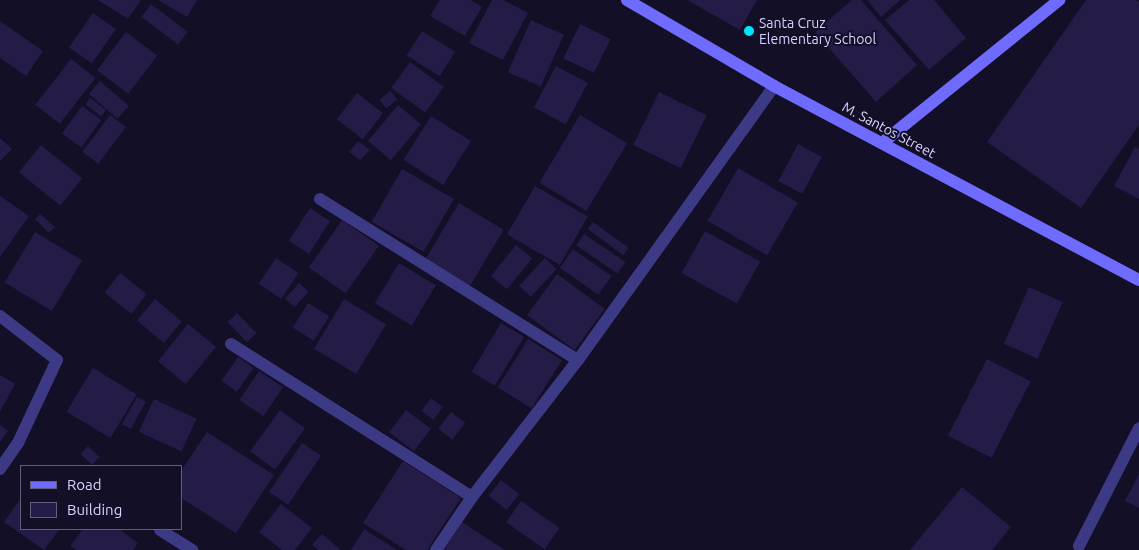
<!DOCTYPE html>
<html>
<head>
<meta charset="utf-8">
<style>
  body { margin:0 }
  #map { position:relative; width:1139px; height:550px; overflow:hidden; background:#130f26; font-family:Ubuntu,sans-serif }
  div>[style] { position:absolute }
  .building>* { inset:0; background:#241b47; transform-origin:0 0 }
  .street>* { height:12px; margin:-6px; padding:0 6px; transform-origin:6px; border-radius:6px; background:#3d3a85 }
  .secondary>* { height:12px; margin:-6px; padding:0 6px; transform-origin:6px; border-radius:6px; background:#6f6bff }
  .dots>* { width:14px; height:14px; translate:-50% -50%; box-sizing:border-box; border:2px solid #130f26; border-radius:50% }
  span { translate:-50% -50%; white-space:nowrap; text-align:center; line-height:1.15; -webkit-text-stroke:4px #130f26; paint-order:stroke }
  .poi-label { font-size:14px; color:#d9d4ff }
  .left { translate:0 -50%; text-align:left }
  .street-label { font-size:14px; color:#d9d4ff }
  .legend { position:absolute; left:20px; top:465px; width:162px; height:65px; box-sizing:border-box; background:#130f26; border:1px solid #625e7d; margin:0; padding:6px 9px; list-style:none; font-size:15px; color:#d9d4ff }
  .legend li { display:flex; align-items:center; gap:10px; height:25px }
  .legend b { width:25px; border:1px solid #625e7d }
</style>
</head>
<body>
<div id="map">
  <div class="building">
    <div style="clip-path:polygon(98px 0,141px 0,128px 19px)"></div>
    <div style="clip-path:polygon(158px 0,197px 0,187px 17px)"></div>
    <div style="clip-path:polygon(440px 0,471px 0,482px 7px,465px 36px,430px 16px)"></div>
    <div style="clip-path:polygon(492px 0,503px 0,528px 13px,503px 60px,469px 43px)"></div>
    <div style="clip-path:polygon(687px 0,757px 0,740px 30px)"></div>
    <div style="clip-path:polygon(852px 0,861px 0,917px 65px,876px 102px,815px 32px)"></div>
    <div style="clip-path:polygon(867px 0,900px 0,881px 17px)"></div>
    <div style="clip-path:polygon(909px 0,934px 0,966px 38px,929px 70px,885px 20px)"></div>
    <div style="clip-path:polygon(1086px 0,1136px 0,1139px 2px,1139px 125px,1081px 208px,987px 142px)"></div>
    <div style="left:151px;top:4px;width:46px;height:16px;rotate:37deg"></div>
    <div style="left:93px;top:13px;width:28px;height:42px;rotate:35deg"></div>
    <div style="left:531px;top:20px;width:36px;height:57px;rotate:24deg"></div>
    <div style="clip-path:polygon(0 21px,43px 51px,26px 76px,0 58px)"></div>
    <div style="left:580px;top:24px;width:34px;height:38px;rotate:26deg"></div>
    <div style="left:422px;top:31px;width:39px;height:29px;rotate:32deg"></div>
    <div style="left:126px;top:32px;width:39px;height:48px;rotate:37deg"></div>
    <div style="left:71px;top:59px;width:31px;height:58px;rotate:38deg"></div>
    <div style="left:410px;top:62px;width:42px;height:32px;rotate:36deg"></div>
    <div style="left:556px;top:66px;width:36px;height:47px;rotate:28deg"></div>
    <div style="left:100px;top:81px;width:38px;height:17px;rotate:41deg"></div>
    <div style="left:390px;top:91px;width:11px;height:14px;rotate:49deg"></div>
    <div style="left:659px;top:92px;width:53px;height:59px;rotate:26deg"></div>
    <div style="left:357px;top:93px;width:33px;height:33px;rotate:38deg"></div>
    <div style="left:90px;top:98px;width:20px;height:8px;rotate:37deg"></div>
    <div style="left:398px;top:105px;width:30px;height:47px;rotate:40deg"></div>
    <div style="left:82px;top:106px;width:24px;height:34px;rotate:36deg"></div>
    <div style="left:110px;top:115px;width:20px;height:46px;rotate:37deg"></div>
    <div style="left:580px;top:115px;width:55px;height:79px;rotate:31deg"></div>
    <div style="left:431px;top:116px;width:47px;height:52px;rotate:32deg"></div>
    <div style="clip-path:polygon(0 138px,12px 149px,0 161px)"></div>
    <div style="clip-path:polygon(358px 141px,370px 150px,360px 160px,349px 152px)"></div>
    <div style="left:798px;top:144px;width:27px;height:42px;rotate:28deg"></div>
    <div style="left:41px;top:145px;width:53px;height:35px;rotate:39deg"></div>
    <div style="clip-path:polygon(1135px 147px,1139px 149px,1139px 199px,1114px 186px)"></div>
    <div style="left:738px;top:168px;width:69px;height:61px;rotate:30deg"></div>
    <div style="left:402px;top:169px;width:60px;height:61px;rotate:30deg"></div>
    <div style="left:535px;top:186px;width:61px;height:56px;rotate:30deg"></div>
    <div style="clip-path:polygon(0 196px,29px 216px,0 257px)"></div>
    <div style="left:459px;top:203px;width:52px;height:67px;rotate:31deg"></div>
    <div style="left:310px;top:208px;width:24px;height:39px;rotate:33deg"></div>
    <div style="clip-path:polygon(40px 214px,55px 227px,49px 233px,35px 219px)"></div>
    <div style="left:342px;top:220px;width:45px;height:58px;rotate:35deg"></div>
    <div style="left:593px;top:222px;width:44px;height:9px;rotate:36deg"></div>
    <div style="left:705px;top:231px;width:63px;height:48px;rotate:29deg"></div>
    <div style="left:35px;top:232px;width:55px;height:59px;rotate:31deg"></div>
    <div style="left:584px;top:234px;width:50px;height:14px;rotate:34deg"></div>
    <div style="left:516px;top:245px;width:21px;height:40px;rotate:39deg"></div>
    <div style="left:573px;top:249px;width:47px;height:23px;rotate:35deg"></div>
    <div style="left:276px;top:258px;width:27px;height:31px;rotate:34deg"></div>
    <div style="left:545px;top:258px;width:16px;height:38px;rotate:43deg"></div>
    <div style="left:399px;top:263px;width:43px;height:47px;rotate:31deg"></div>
    <div style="left:120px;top:273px;width:34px;height:25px;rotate:38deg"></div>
    <div style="left:557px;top:274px;width:59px;height:51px;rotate:36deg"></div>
    <div style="left:299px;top:283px;width:13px;height:21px;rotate:42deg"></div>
    <div style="left:1029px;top:287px;width:37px;height:62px;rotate:24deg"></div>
    <div style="left:155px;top:299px;width:35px;height:28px;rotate:40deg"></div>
    <div style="left:344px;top:299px;width:49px;height:58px;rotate:31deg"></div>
    <div style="left:308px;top:303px;width:25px;height:29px;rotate:32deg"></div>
    <div style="left:237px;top:313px;width:28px;height:13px;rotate:46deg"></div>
    <div style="left:501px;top:323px;width:27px;height:57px;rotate:31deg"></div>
    <div style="left:188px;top:324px;width:36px;height:48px;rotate:39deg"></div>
    <div style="left:528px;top:339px;width:40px;height:57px;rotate:32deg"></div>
    <div style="left:238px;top:357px;width:19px;height:29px;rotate:35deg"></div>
    <div style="left:987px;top:359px;width:49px;height:86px;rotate:27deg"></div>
    <div style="left:93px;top:368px;width:51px;height:51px;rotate:31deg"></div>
    <div style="left:259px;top:371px;width:29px;height:35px;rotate:34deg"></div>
    <div style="clip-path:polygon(0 375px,15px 384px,0 412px)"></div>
    <div style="left:137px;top:397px;width:10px;height:31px;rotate:29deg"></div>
    <div style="left:431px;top:398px;width:15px;height:16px;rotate:37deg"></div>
    <div style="left:154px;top:399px;width:47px;height:36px;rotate:25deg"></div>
    <div style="left:280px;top:410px;width:31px;height:51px;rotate:36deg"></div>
    <div style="left:406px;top:410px;width:31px;height:28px;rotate:37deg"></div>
    <div style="left:451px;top:412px;width:18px;height:21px;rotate:38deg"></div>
    <div style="clip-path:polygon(0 425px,8px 431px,0 442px)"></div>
    <div style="clip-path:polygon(207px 432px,274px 475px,236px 533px,181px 498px,181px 471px)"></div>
    <div style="left:302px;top:443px;width:23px;height:59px;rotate:34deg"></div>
    <div style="left:88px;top:446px;width:16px;height:11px;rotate:43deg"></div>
    <div style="clip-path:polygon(403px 461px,461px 498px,427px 550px,406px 550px,363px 523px)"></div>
    <div style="clip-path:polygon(1139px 474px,1139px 508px,1125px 501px)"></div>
    <div style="left:501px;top:480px;width:23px;height:20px;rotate:38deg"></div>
    <div style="clip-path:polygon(962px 487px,1011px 527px,992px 550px,910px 550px)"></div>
    <div style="clip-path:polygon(21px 498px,21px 529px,60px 529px,44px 550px,4px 522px)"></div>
    <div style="left:521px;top:501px;width:47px;height:26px;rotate:35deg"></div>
    <div style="clip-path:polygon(281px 504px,312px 528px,295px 550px,282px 550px,259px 532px)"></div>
    <div style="clip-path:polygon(462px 522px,505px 550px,444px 550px)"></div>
    <div style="clip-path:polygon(83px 529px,119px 529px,138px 543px,133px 550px,76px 550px,70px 546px)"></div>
    <div style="clip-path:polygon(364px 529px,397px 550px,351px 550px)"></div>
    <div style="clip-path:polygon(322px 534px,341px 550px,319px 550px,312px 545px)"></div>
  </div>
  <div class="street">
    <div style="left:320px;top:199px;width:304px;rotate:32deg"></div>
    <div style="left:0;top:316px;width:72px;rotate:37.7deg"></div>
    <div style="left:57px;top:360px;width:92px;rotate:115.2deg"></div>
    <div style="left:18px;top:443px;width:32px;rotate:125deg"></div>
    <div style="left:231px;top:344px;width:285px;rotate:32.4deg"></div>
    <div style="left:160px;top:530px;width:38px;rotate:32deg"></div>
    <div style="left:1079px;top:546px;width:132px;rotate:-63deg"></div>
    <div style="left:436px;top:550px;width:64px;rotate:-55.8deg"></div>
    <div style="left:472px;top:497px;width:173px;rotate:-52.3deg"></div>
    <div style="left:578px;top:360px;width:337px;rotate:-54.4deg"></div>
  </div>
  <div class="secondary">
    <div style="left:627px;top:0;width:170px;rotate:30.3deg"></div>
    <div style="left:774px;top:86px;width:413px;rotate:28deg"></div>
    <div style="left:882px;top:143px;width:228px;rotate:-38.9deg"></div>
  </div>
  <div class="dots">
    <div style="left:749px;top:31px;background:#00e5ff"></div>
  </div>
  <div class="poi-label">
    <span class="left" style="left:759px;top:31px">Santa Cruz<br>Elementary School</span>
  </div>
  <div class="street-label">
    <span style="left:889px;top:130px;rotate:28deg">M. Santos Street</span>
  </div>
  <ul class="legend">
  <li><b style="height:6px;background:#6f6bff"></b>Road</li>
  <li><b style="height:14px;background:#241b47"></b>Building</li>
  </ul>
</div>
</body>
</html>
